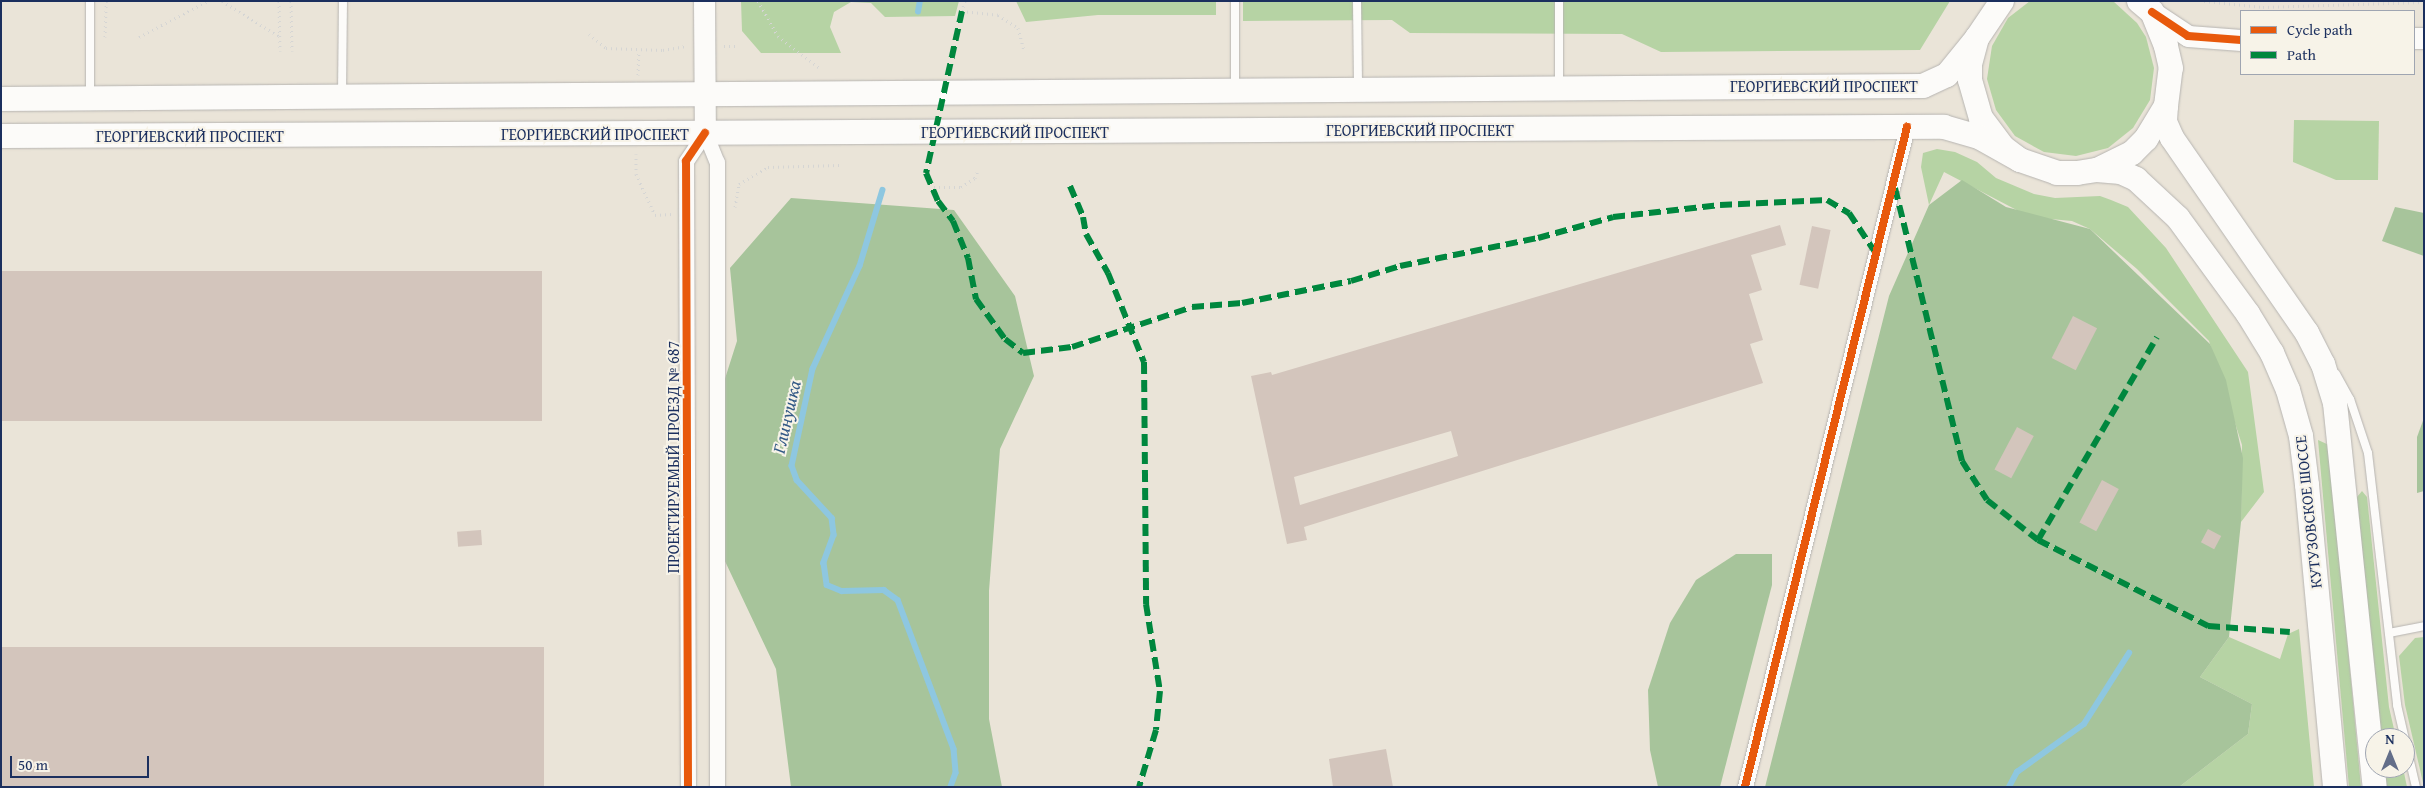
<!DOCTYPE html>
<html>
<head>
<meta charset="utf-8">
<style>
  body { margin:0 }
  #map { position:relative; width:2425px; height:788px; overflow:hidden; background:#eae4d8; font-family:"Gentium Book Plus",serif }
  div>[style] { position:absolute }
  .green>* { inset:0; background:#b6d3a4 }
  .forest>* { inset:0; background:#a7c49b }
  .stream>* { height:5.5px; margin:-2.75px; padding:0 2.75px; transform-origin:2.75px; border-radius:2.75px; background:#8ec7e0 }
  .building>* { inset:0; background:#d3c5bc; transform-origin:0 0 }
  .path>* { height:3px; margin-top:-1.5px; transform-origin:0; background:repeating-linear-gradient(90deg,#d5d5d4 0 1px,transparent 0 5px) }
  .roads { filter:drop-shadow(0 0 1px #b6b4b1) drop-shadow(0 0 1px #b6b4b1) }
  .lane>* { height:8px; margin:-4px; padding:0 4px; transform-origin:4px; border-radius:4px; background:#fcfbf9 }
  .street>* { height:15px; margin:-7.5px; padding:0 7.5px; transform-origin:7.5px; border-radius:7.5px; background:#fcfbf9 }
  .secondary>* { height:21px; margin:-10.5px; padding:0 10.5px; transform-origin:10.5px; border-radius:10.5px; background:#fcfbf9 }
  .primary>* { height:24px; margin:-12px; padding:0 12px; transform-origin:12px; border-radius:12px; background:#fcfbf9 }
  .quiet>* { height:6px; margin-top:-3px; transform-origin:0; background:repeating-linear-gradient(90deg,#00873e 0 12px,transparent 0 18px) }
  .cycleway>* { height:8px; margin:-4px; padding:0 4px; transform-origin:4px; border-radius:4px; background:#e8590c }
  span { translate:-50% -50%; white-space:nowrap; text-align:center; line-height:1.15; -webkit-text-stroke:4px #f7f3e8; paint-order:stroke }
  .street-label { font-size:16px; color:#1b2f5e }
  .water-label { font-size:18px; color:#325986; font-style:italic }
  .frame { position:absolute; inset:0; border:2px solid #1b2f5e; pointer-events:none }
  .legend { position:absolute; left:2240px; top:10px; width:175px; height:65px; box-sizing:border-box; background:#f7f3e8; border:1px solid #9fa5b1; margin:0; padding:6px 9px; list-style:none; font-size:15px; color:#1b2f5e }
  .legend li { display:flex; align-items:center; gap:10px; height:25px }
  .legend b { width:25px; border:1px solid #9fa5b1 }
  .north { position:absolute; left:2365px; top:728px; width:50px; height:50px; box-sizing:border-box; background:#f7f3e8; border:1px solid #9fa5b1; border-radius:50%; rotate:0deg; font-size:14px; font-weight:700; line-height:20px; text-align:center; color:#1b2f5e }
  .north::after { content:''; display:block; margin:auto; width:18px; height:22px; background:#636e89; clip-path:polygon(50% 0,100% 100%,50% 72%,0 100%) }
  .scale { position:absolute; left:10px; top:756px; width:139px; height:22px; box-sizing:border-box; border:2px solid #1b2f5e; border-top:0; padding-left:6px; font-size:15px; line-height:18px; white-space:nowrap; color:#1b2f5e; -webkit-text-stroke:4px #f7f3e8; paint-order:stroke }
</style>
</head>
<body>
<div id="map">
  <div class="green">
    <div style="clip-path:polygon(741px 1px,959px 1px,955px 16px,885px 17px,871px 3px,851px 2px,834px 12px,830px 27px,841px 53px,761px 53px,742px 31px)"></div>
    <div style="clip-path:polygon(1016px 1px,1216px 1px,1216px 15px,1098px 15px,1026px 22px)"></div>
    <div style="clip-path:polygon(1243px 1px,1950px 1px,1920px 50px,1661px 52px,1622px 34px,1410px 33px,1392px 20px,1243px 21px)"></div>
    <div style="clip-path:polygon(2030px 1px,2113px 1px,2137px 23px,2146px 37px,2154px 68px,2150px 100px,2133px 128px,2108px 148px,2076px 156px,2044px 152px,2015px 136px,1996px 110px,1987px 79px,1992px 46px,2008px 18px)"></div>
    <div style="clip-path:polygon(2294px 120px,2379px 121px,2378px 180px,2336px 180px,2293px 162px)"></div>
    <div style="clip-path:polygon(1937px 149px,1955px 152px,1977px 162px,1996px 178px,2034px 194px,2055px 198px,2100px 196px,2111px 200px,2128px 207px,2166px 248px,2248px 372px,2264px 492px,2241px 522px,2242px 445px,2209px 341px,2137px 269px,2090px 229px,2072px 221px,2030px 217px,1944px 172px,1929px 205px,1921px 167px,1923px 153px)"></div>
    <div style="clip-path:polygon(2318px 440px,2329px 445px,2361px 787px,2349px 787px)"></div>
    <div style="clip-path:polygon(2362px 491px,2367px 497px,2389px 707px,2396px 738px,2381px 738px,2357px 497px)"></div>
    <div style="clip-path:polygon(2299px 629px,2314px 787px,2179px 787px,2248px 734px,2252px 704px,2200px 677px,2229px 637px,2280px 659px,2288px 634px)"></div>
    <div style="clip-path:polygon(2424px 637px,2424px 787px,2405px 705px,2399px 656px,2415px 638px)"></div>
    <div style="clip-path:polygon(2384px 768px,2403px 768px,2407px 787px,2385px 787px)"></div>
  </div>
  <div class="forest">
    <div style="clip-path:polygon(1962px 180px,2006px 207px,2090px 229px,2210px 344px,2226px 380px,2243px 458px,2241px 522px,2229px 637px,2200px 677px,2252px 704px,2248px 734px,2179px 787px,1765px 787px,1889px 296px,1929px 205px)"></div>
    <div style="clip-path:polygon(791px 198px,954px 210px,1015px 296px,1034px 376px,1000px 449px,989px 591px,989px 719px,1002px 787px,791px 787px,776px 669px,723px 557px,722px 388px,737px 341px,730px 268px)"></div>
    <div style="clip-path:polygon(2395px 207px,2424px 213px,2424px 256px,2382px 241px)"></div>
    <div style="clip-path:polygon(2424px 418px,2424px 491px,2417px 493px,2417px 437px)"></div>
    <div style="clip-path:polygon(1736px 554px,1772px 554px,1772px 585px,1720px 787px,1658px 787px,1650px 750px,1648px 690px,1670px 623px,1696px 580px)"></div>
  </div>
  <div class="stream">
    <div style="left:918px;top:12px;width:11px;rotate:-80deg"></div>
    <div style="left:883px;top:190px;width:79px;rotate:106.8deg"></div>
    <div style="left:860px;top:266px;width:113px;rotate:114.5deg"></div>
    <div style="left:813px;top:369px;width:99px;rotate:102.2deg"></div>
    <div style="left:792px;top:466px;width:15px;rotate:70deg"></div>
    <div style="left:797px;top:480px;width:52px;rotate:47.4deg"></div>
    <div style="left:832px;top:518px;width:17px;rotate:83deg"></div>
    <div style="left:834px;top:535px;width:30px;rotate:110deg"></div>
    <div style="left:824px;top:563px;width:22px;rotate:82deg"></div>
    <div style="left:827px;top:585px;width:16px;rotate:22deg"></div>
    <div style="left:842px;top:591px;width:42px;rotate:-1.4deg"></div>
    <div style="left:884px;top:590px;width:17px;rotate:36deg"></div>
    <div style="left:898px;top:600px;width:159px;rotate:69.4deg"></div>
    <div style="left:954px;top:749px;width:24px;rotate:85deg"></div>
    <div style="left:956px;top:773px;width:15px;rotate:110deg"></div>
    <div style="left:2009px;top:787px;width:17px;rotate:-62deg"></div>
    <div style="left:2017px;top:772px;width:82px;rotate:-35.6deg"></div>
    <div style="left:2084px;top:724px;width:84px;rotate:-57.6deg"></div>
  </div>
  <div class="building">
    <div style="clip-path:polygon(evenodd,1780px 225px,1786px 245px,1751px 255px,1762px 290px,1749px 294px,1763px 340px,1750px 344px,1763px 383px,1304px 527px,1307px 540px,1287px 544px,1251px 376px,1271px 372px,1272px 375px,1780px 225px,1451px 431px,1458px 456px,1300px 505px,1294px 477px,1451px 431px)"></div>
    <div style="left:1812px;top:226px;width:19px;height:60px;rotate:12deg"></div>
    <div style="left:542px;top:271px;width:150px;height:541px;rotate:90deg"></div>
    <div style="left:2073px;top:316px;width:27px;height:47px;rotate:27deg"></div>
    <div style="left:2017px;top:427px;width:19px;height:48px;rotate:28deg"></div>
    <div style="left:2102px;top:480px;width:19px;height:48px;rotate:28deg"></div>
    <div style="left:2208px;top:529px;width:15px;height:15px;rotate:28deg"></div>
    <div style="left:481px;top:530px;width:15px;height:24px;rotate:86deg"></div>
    <div style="left:544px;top:647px;width:140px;height:543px;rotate:90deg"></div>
    <div style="clip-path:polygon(1386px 749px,1393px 787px,1333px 787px,1329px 759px)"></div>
  </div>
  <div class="path">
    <div style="left:222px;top:1px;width:68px;rotate:31.8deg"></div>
    <div style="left:279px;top:1px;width:50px;rotate:88.9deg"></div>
    <div style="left:291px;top:1px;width:50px;rotate:88.9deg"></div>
    <div style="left:758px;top:1px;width:40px;rotate:60.3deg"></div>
    <div style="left:778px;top:36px;width:54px;rotate:37.5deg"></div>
    <div style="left:965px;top:1px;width:10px;rotate:107deg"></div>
    <div style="left:962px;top:11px;width:36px;rotate:6deg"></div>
    <div style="left:998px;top:15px;width:24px;rotate:33deg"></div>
    <div style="left:1018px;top:28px;width:23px;rotate:75deg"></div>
    <div style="left:2204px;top:1px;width:59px;rotate:5.8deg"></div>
    <div style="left:2263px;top:7px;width:161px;rotate:-1.8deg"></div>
    <div style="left:589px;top:34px;width:22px;rotate:39deg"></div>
    <div style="left:606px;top:48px;width:57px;rotate:2deg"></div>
    <div style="left:663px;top:50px;width:22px;rotate:-10deg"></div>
    <div style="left:105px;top:37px;width:36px;rotate:-88deg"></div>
    <div style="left:139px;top:37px;width:78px;rotate:-27.6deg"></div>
    <div style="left:724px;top:46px;width:14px"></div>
    <div style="left:638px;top:75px;width:24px;rotate:-88deg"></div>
    <div style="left:636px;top:154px;width:20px;rotate:90deg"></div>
    <div style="left:636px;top:174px;width:45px;rotate:65.1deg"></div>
    <div style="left:655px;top:215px;width:16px;rotate:-4deg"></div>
    <div style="left:934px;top:187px;width:27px"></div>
    <div style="left:961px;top:187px;width:17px;rotate:-33deg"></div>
    <div style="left:975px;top:178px;width:9px;rotate:-69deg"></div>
    <div style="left:735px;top:207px;width:23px;rotate:-80deg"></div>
    <div style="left:739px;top:184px;width:34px;rotate:-30deg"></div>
    <div style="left:768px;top:167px;width:71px;rotate:-1.6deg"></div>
  </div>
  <div class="roads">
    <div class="lane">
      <div style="left:90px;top:1px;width:94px;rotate:90deg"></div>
      <div style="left:1235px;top:1px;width:86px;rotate:90deg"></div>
      <div style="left:1357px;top:1px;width:85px;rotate:89.3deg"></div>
      <div style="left:1559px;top:87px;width:86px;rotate:-90deg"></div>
      <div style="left:342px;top:94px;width:93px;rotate:-89.4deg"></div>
      <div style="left:2336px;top:374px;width:29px;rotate:61deg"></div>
      <div style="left:2350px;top:399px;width:57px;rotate:71.6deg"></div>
      <div style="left:2368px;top:453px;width:254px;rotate:83.4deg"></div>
      <div style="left:2397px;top:705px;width:84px;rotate:77deg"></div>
      <div style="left:2389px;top:633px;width:36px;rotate:-11deg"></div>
    </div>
    <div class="street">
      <div style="left:705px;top:133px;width:31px;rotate:68deg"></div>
      <div style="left:717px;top:162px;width:625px;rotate:90deg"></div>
      <div style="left:688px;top:787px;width:626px;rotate:-90.18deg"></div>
      <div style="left:686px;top:161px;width:34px;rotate:-56deg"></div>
      <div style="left:1745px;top:787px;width:680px;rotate:-76.21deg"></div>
    </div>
    <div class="secondary">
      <div style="left:704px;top:1px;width:132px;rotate:89.6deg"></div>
      <div style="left:2152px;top:12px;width:43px;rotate:33.7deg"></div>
      <div style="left:2188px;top:36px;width:53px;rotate:4.3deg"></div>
      <div style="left:2414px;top:38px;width:10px"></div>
    </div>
    <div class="primary">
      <div style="left:2002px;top:1px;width:45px;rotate:124deg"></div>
      <div style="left:1977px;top:38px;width:28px;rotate:105deg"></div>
      <div style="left:1970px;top:65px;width:15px;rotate:90deg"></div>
      <div style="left:1970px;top:80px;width:40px;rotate:74deg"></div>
      <div style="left:1981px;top:118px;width:38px;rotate:53deg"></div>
      <div style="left:2004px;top:148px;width:20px;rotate:37deg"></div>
      <div style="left:2020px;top:160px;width:39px;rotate:19deg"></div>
      <div style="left:2057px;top:173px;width:20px"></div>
      <div style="left:2077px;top:173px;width:20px;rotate:-9deg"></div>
      <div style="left:2097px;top:170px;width:39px;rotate:-26deg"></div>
      <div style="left:2132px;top:153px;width:20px;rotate:-45deg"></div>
      <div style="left:2146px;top:139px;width:39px;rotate:-59deg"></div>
      <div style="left:2166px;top:106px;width:38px;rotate:-83deg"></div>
      <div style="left:2171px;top:68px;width:23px;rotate:-103deg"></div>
      <div style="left:2166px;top:46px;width:37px;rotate:-112deg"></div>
      <div style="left:2152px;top:12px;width:17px;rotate:-140deg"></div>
      <div style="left:1px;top:99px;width:1922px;rotate:-0.39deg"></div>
      <div style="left:1923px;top:86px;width:26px;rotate:-25deg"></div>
      <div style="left:1947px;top:75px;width:48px;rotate:-51deg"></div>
      <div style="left:2166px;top:106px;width:16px;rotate:94deg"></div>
      <div style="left:2165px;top:122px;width:17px;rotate:66deg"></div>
      <div style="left:2172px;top:138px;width:237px;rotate:55.3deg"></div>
      <div style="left:2307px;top:333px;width:35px;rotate:63deg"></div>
      <div style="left:2323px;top:364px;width:41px;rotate:72.9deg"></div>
      <div style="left:2335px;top:403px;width:386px;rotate:84.1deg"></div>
      <div style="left:1px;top:136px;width:1943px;rotate:-0.27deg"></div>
      <div style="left:1944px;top:127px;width:36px;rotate:16deg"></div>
      <div style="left:1979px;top:137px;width:47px;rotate:29.3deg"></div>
      <div style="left:2097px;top:170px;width:24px;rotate:5deg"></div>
      <div style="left:2121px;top:172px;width:17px;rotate:25deg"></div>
      <div style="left:2136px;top:179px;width:57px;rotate:42.9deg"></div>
      <div style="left:2178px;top:218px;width:119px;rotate:53.9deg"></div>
      <div style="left:2248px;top:314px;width:46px;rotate:58.4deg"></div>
      <div style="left:2272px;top:353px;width:40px;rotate:66.6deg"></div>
      <div style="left:2288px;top:390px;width:48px;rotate:74.2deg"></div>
      <div style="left:2301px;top:436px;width:49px;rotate:83deg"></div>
      <div style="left:2307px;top:485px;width:303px;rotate:84.7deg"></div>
    </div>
  </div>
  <div class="quiet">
    <div style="left:962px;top:11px;width:166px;rotate:102.5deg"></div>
    <div style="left:926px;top:173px;width:30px;rotate:67deg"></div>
    <div style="left:938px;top:201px;width:25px;rotate:53deg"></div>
    <div style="left:953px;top:221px;width:40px;rotate:68deg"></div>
    <div style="left:968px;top:258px;width:42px;rotate:79deg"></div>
    <div style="left:976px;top:299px;width:49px;rotate:54.1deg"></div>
    <div style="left:1005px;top:339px;width:23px;rotate:38deg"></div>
    <div style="left:1023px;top:353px;width:49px;rotate:-7deg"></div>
    <div style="left:1072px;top:347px;width:126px;rotate:-18.4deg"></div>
    <div style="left:1192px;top:307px;width:50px;rotate:-4.6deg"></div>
    <div style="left:1242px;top:303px;width:111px;rotate:-11.4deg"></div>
    <div style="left:1351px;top:281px;width:51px;rotate:-17deg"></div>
    <div style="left:1400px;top:266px;width:141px;rotate:-11.5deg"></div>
    <div style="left:1538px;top:238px;width:78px;rotate:-15.6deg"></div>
    <div style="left:1613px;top:217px;width:108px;rotate:-6.4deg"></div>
    <div style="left:1720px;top:205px;width:107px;rotate:-2.7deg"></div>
    <div style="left:1827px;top:200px;width:26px;rotate:31deg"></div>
    <div style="left:1849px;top:213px;width:50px;rotate:56.3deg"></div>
    <div style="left:1070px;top:186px;width:34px;rotate:67deg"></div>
    <div style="left:1083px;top:217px;width:17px;rotate:80deg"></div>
    <div style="left:1086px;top:234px;width:45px;rotate:60.6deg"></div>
    <div style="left:1108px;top:273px;width:96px;rotate:68deg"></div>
    <div style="left:1144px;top:362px;width:242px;rotate:89.5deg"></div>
    <div style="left:1146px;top:604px;width:88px;rotate:80.9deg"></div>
    <div style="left:1160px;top:691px;width:39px;rotate:96deg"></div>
    <div style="left:1156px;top:730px;width:59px;rotate:106.6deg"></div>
    <div style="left:1895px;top:188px;width:281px;rotate:76.2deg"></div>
    <div style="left:1962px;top:461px;width:46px;rotate:57.3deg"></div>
    <div style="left:1987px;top:500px;width:65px;rotate:38.1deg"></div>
    <div style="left:2038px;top:540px;width:191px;rotate:26.8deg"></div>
    <div style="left:2208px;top:626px;width:82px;rotate:4.2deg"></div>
    <div style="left:2038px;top:540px;width:235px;rotate:-59.6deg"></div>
  </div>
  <div class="cycleway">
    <div style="left:2152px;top:12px;width:43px;rotate:33.7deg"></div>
    <div style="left:2188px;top:36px;width:53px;rotate:4.3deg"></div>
    <div style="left:688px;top:787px;width:626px;rotate:-90.18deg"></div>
    <div style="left:686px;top:161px;width:34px;rotate:-56deg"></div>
    <div style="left:1745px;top:787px;width:680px;rotate:-76.21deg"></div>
  </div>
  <div class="street-label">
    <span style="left:1824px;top:86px">ГЕОРГИЕВСКИЙ ПРОСПЕКТ</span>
    <span style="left:1420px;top:130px">ГЕОРГИЕВСКИЙ ПРОСПЕКТ</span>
    <span style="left:1015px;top:132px">ГЕОРГИЕВСКИЙ ПРОСПЕКТ</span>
    <span style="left:595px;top:134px">ГЕОРГИЕВСКИЙ ПРОСПЕКТ</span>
    <span style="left:190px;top:136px">ГЕОРГИЕВСКИЙ ПРОСПЕКТ</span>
    <span style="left:673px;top:457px;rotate:-90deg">ПРОЕКТИРУЕМЫЙ ПРОЕЗД № 687</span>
    <span style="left:2308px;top:512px;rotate:-96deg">КУТУЗОВСКОЕ ШОССЕ</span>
  </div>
  <div class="water-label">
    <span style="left:787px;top:417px;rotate:-77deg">Глинушка</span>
  </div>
  <div class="frame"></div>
  <ul class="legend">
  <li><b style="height:6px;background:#e8590c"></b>Cycle path</li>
  <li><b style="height:6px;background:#00873e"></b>Path</li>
  </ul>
  <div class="north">N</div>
  <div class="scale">50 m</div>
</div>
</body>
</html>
